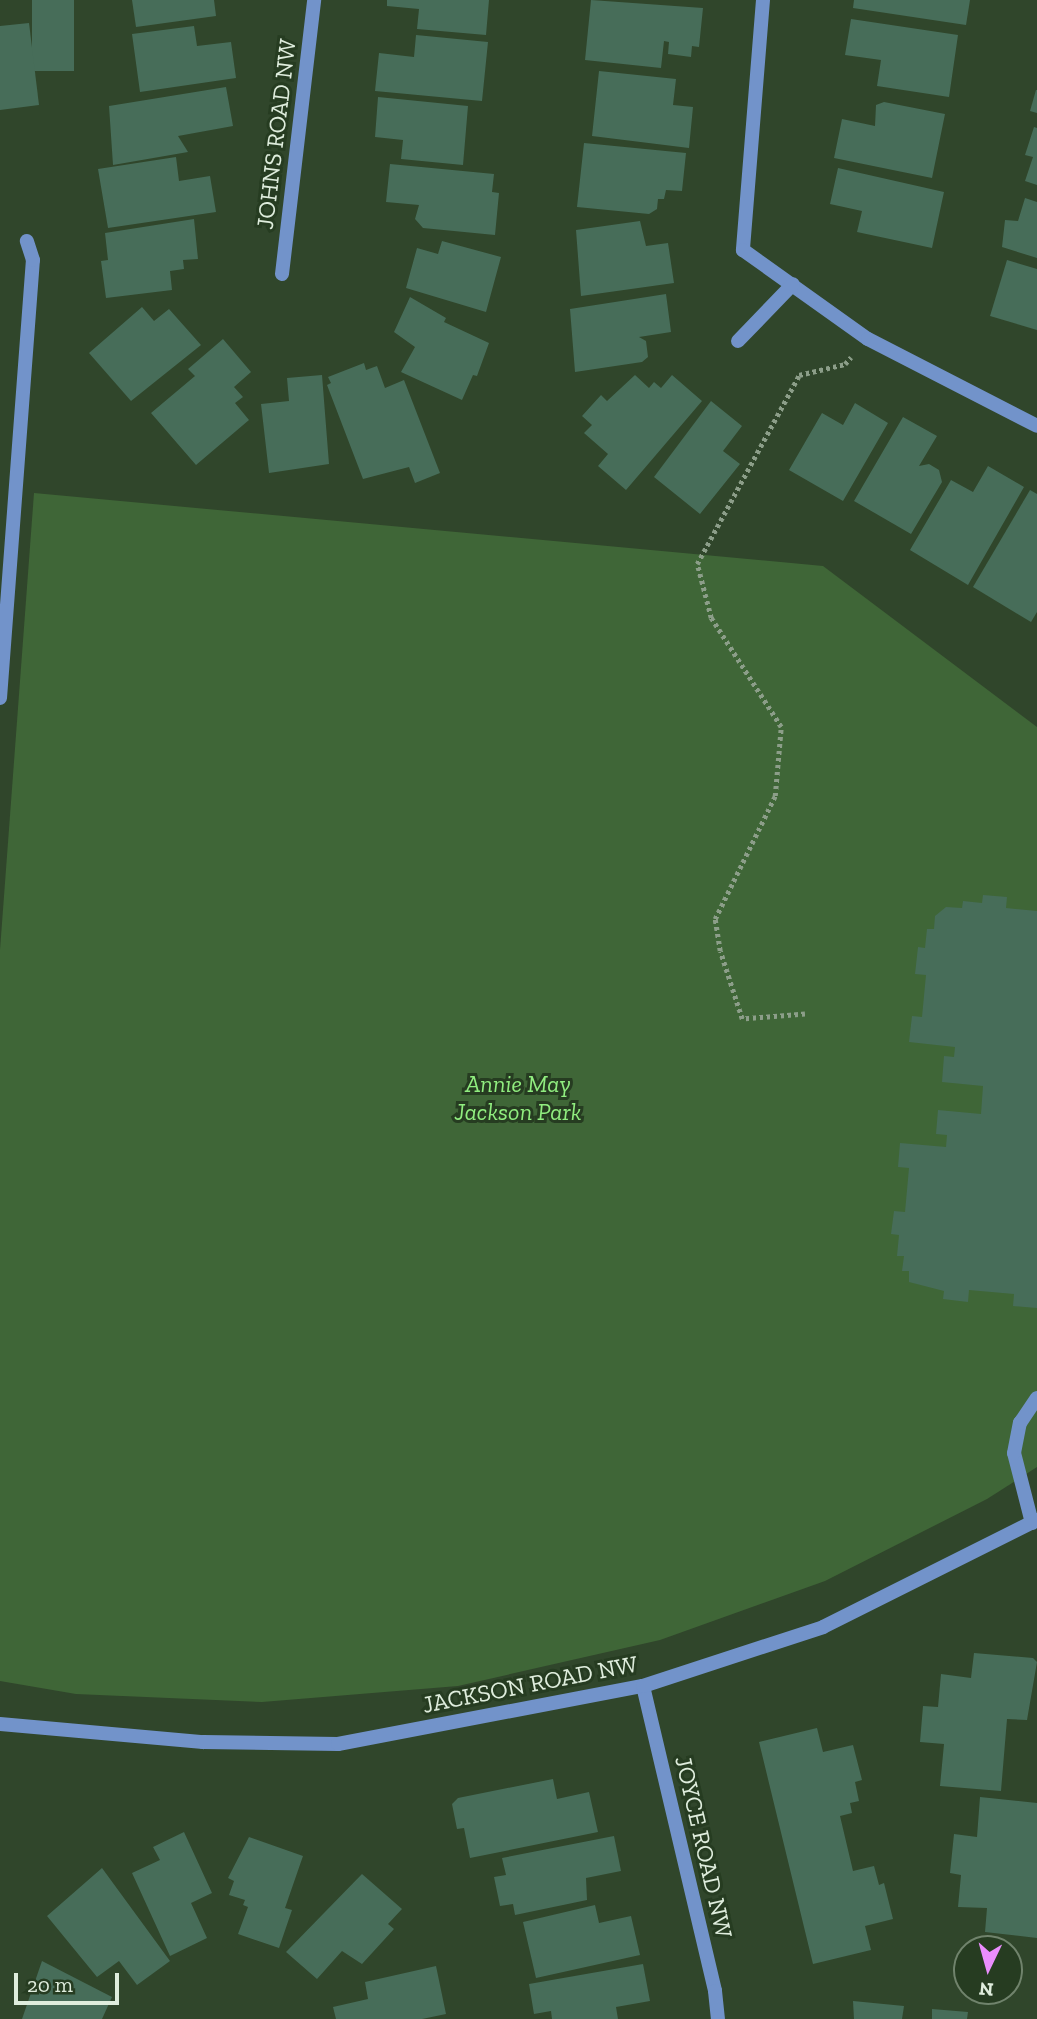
<!DOCTYPE html>
<html>
<head>
<meta charset="utf-8">
<style>
  body { margin:0 }
  #map { position:relative; width:1037px; height:2019px; overflow:hidden; background:#30462b; font-family:"Zilla Slab",serif }
  div>[style] { position:absolute }
  .green>* { inset:0; background:#3f6637 }
  .building>* { inset:0; background:#476d59; transform-origin:0 0 }
  .path>* { height:4.5px; margin-top:-2.25px; transform-origin:0; background:repeating-linear-gradient(90deg,#8c9e89 0 3.5px,transparent 0 7px) }
  .service>* { height:14px; margin:-7px; padding:0 7px; transform-origin:7px; border-radius:7px; background:#7293ca }
  .minor>* { height:14px; margin:-7px; padding:0 7px; transform-origin:7px; border-radius:7px; background:#7293ca }
  .tertiary>* { height:14px; margin:-7px; padding:0 7px; transform-origin:7px; border-radius:7px; background:#7293ca }
  span { translate:-50% -50%; white-space:nowrap; text-align:center; line-height:1.15; -webkit-text-stroke:6px #263c21; paint-order:stroke }
  .street-label { font-size:24px; color:#dfeddd }
  .park-label { font-size:24px; color:#90ed7f; font-style:italic }
  .north { position:absolute; left:953px; top:1935px; width:70px; height:70px; box-sizing:border-box; background:#263c21; border:2px solid #70836c; border-radius:50%; rotate:185deg; font-size:19px; font-weight:700; line-height:28px; text-align:center; color:#dfeddd }
  .north::after { content:''; display:block; margin:auto; width:24px; height:32px; background:#ea8dfd; clip-path:polygon(50% 0,100% 100%,50% 72%,0 100%) }
  .scale { position:absolute; left:14px; top:1973px; width:105px; height:32px; box-sizing:border-box; border:4px solid #dfeddd; border-top:0; padding-left:9px; font-size:21px; line-height:24px; white-space:nowrap; color:#dfeddd; -webkit-text-stroke:5px #263c21; paint-order:stroke }
</style>
</head>
<body>
<div id="map">
  <div class="green">
    <div style="clip-path:polygon(34px 493px,823px 566px,1037px 727px,1037px 1467px,987px 1499px,825px 1581px,660px 1640px,458px 1686px,262px 1702px,76px 1694px,0 1681px,0 950px)"></div>
  </div>
  <div class="building">
    <div style="left:32px;top:0;width:42px;height:71px"></div>
    <div style="clip-path:polygon(132px 0,214px 0,216px 16px,136px 27px)"></div>
    <div style="clip-path:polygon(387px 0,489px 0,486px 35px,417px 29px,419px 9px,387px 6px)"></div>
    <div style="clip-path:polygon(591px 0,703px 8px,699px 47px,692px 46px,691px 57px,668px 54px,669px 42px,664px 41px,661px 68px,585px 60px)"></div>
    <div style="clip-path:polygon(854px 0,970px 0,966px 25px,853px 8px)"></div>
    <div style="clip-path:polygon(851px 19px,958px 35px,949px 97px,877px 86px,881px 60px,845px 55px)"></div>
    <div style="clip-path:polygon(29px 23px,39px 105px,0 110px,0 26px)"></div>
    <div style="clip-path:polygon(194px 26px,197px 46px,231px 42px,236px 78px,140px 92px,132px 34px)"></div>
    <div style="clip-path:polygon(416px 35px,488px 42px,482px 101px,375px 91px,379px 53px,414px 57px)"></div>
    <div style="clip-path:polygon(599px 71px,676px 79px,673px 105px,693px 107px,689px 148px,592px 136px)"></div>
    <div style="clip-path:polygon(226px 87px,233px 126px,178px 136px,188px 152px,113px 165px,109px 106px)"></div>
    <div style="clip-path:polygon(1036px 90px,1037px 90px,1037px 113px,1030px 111px)"></div>
    <div style="clip-path:polygon(378px 97px,468px 106px,463px 165px,401px 159px,403px 140px,375px 137px)"></div>
    <div style="clip-path:polygon(884px 102px,945px 114px,932px 178px,834px 158px,842px 119px,875px 126px,876px 105px)"></div>
    <div style="clip-path:polygon(1034px 127px,1037px 128px,1037px 185px,1025px 181px,1033px 157px,1025px 155px)"></div>
    <div style="clip-path:polygon(584px 143px,686px 153px,682px 191px,666px 190px,664px 199px,658px 199px,657px 209px,649px 214px,577px 207px)"></div>
    <div style="clip-path:polygon(176px 157px,179px 181px,210px 176px,216px 212px,108px 228px,98px 169px)"></div>
    <div style="clip-path:polygon(390px 164px,494px 174px,492px 192px,499px 193px,495px 235px,423px 228px,415px 219px,419px 205px,386px 202px)"></div>
    <div style="clip-path:polygon(838px 168px,944px 192px,932px 248px,857px 232px,862px 211px,830px 204px)"></div>
    <div style="clip-path:polygon(1025px 198px,1037px 202px,1037px 258px,1002px 247px,1005px 220px,1018px 221px)"></div>
    <div style="clip-path:polygon(194px 219px,198px 259px,183px 260px,184px 269px,170px 271px,172px 290px,106px 298px,101px 261px,108px 260px,105px 233px)"></div>
    <div style="clip-path:polygon(640px 221px,646px 246px,668px 243px,674px 283px,581px 296px,576px 230px)"></div>
    <div style="clip-path:polygon(442px 241px,501px 257px,486px 312px,406px 288px,417px 248px,438px 254px)"></div>
    <div style="clip-path:polygon(1007px 260px,1037px 269px,1037px 330px,990px 316px)"></div>
    <div style="clip-path:polygon(666px 294px,671px 332px,639px 337px,646px 341px,648px 357px,642px 362px,575px 372px,570px 309px)"></div>
    <div style="clip-path:polygon(410px 297px,446px 318px,444px 322px,489px 343px,477px 376px,473px 375px,462px 400px,401px 372px,415px 347px,394px 332px)"></div>
    <div style="clip-path:polygon(142px 307px,154px 321px,169px 309px,201px 345px,131px 401px,89px 353px)"></div>
    <div style="clip-path:polygon(223px 339px,251px 372px,234px 387px,243px 397px,235px 403px,249px 420px,196px 465px,151px 413px,195px 376px,188px 369px)"></div>
    <div style="clip-path:polygon(364px 363px,366px 370px,377px 366px,385px 388px,404px 380px,440px 473px,415px 483px,409px 467px,363px 479px,327px 385px,331px 383px,328px 377px)"></div>
    <div style="clip-path:polygon(322px 375px,329px 464px,269px 473px,261px 404px,289px 401px,287px 378px)"></div>
    <div style="clip-path:polygon(635px 375px,649px 388px,654px 382px,661px 388px,672px 375px,702px 401px,626px 490px,598px 466px,608px 454px,584px 433px,592px 425px,582px 416px,601px 395px,607px 401px)"></div>
    <div style="clip-path:polygon(711px 401px,742px 426px,723px 451px,740px 464px,700px 514px,654px 477px)"></div>
    <div style="clip-path:polygon(855px 403px,888px 423px,843px 501px,789px 470px,822px 413px,843px 425px)"></div>
    <div style="clip-path:polygon(903px 417px,937px 436px,919px 466px,929px 464px,939px 470px,942px 482px,911px 534px,854px 501px)"></div>
    <div style="clip-path:polygon(988px 466px,1024px 487px,968px 585px,910px 550px,951px 480px,973px 492px)"></div>
    <div style="clip-path:polygon(1030px 490px,1037px 494px,1037px 612px,1031px 622px,973px 587px)"></div>
    <div style="clip-path:polygon(983px 895px,1007px 897px,1006px 908px,1037px 911px,1037px 1308px,1013px 1306px,1014px 1294px,969px 1290px,968px 1302px,943px 1299px,944px 1291px,909px 1282px,909px 1271px,902px 1271px,904px 1256px,897px 1256px,899px 1235px,891px 1234px,894px 1211px,905px 1212px,909px 1168px,898px 1167px,900px 1143px,946px 1147px,947px 1135px,936px 1134px,938px 1110px,981px 1114px,983px 1086px,942px 1082px,944px 1056px,954px 1057px,955px 1047px,909px 1042px,912px 1016px,922px 1017px,926px 975px,915px 974px,918px 947px,925px 948px,927px 929px,934px 929px,935px 916px,946px 907px,962px 908px,963px 901px,982px 903px)"></div>
    <div style="clip-path:polygon(974px 1653px,1033px 1658px,1037px 1662px,1027px 1720px,1007px 1719px,1001px 1791px,940px 1786px,944px 1744px,920px 1742px,923px 1706px,938px 1707px,941px 1674px,971px 1678px)"></div>
    <div style="clip-path:polygon(817px 1728px,823px 1752px,853px 1745px,862px 1780px,855px 1782px,859px 1801px,850px 1803px,852px 1813px,840px 1816px,853px 1871px,874px 1866px,879px 1885px,884px 1883px,893px 1919px,865px 1926px,871px 1950px,813px 1964px,759px 1742px)"></div>
    <div style="clip-path:polygon(553px 1779px,557px 1799px,589px 1792px,598px 1832px,470px 1858px,464px 1828px,457px 1829px,452px 1804px,458px 1798px)"></div>
    <div style="clip-path:polygon(980px 1797px,1037px 1803px,1037px 1938px,985px 1932px,987px 1908px,958px 1907px,961px 1875px,950px 1873px,954px 1834px,977px 1837px)"></div>
    <div style="clip-path:polygon(184px 1832px,212px 1893px,191px 1903px,207px 1938px,170px 1956px,132px 1873px,160px 1860px,153px 1847px)"></div>
    <div style="clip-path:polygon(614px 1836px,621px 1871px,586px 1878px,587px 1900px,515px 1915px,513px 1904px,500px 1906px,494px 1877px,506px 1875px,502px 1858px)"></div>
    <div style="clip-path:polygon(249px 1837px,303px 1856px,285px 1908px,292px 1910px,279px 1948px,238px 1934px,248px 1907px,243px 1905px,245px 1900px,229px 1895px,234px 1881px,228px 1878px)"></div>
    <div style="clip-path:polygon(102px 1868px,170px 1961px,137px 1985px,119px 1961px,97px 1977px,47px 1916px)"></div>
    <div style="clip-path:polygon(362px 1874px,402px 1909px,388px 1924px,394px 1929px,362px 1964px,342px 1951px,317px 1979px,286px 1952px)"></div>
    <div style="clip-path:polygon(595px 1905px,599px 1923px,631px 1916px,640px 1955px,536px 1978px,523px 1922px)"></div>
    <div style="clip-path:polygon(42px 1961px,112px 1997px,102px 2019px,22px 2019px)"></div>
    <div style="clip-path:polygon(643px 1964px,650px 2001px,616px 2007px,618px 2019px,552px 2019px,551px 2011px,534px 2014px,529px 1984px)"></div>
    <div style="clip-path:polygon(436px 1966px,446px 2014px,422px 2019px,336px 2019px,333px 2007px,368px 1999px,365px 1982px)"></div>
    <div style="clip-path:polygon(853px 2001px,904px 2006px,902px 2019px,854px 2019px)"></div>
    <div style="clip-path:polygon(932px 2009px,968px 2012px,967px 2019px,932px 2019px)"></div>
  </div>
  <div class="path">
    <div style="left:805px;top:1014px;width:63px;rotate:175.5deg"></div>
    <div style="left:742px;top:1019px;width:71px;rotate:-107.9deg"></div>
    <div style="left:720px;top:951px;width:32px;rotate:-99deg"></div>
    <div style="left:715px;top:919px;width:137px;rotate:-64deg"></div>
    <div style="left:775px;top:796px;width:69px;rotate:-85deg"></div>
    <div style="left:781px;top:727px;width:130px;rotate:-122.7deg"></div>
    <div style="left:711px;top:618px;width:56px;rotate:-104.5deg"></div>
    <div style="left:697px;top:564px;width:215px;rotate:-61.6deg"></div>
    <div style="left:799px;top:375px;width:47px;rotate:-13.4deg"></div>
    <div style="left:845px;top:364px;width:9px;rotate:-49deg"></div>
  </div>
  <div class="service">
    <div style="left:0;top:698px;width:439px;rotate:-85.7deg"></div>
    <div style="left:33px;top:260px;width:20px;rotate:-108deg"></div>
    <div style="left:1032px;top:1523px;width:72px;rotate:-104.4deg"></div>
    <div style="left:1014px;top:1453px;width:31px;rotate:-79deg"></div>
    <div style="left:1020px;top:1423px;width:30px;rotate:-56deg"></div>
  </div>
  <div class="minor">
    <div style="left:763px;top:0;width:251px;rotate:94.6deg"></div>
    <div style="left:743px;top:250px;width:153px;rotate:35.5deg"></div>
    <div style="left:868px;top:339px;width:190px;rotate:27.2deg"></div>
    <div style="left:282px;top:274px;width:276px;rotate:-83.3deg"></div>
    <div style="left:738px;top:341px;width:79px;rotate:-46deg"></div>
    <div style="left:643px;top:1686px;width:313px;rotate:76.7deg"></div>
    <div style="left:715px;top:1991px;width:28px;rotate:84deg"></div>
  </div>
  <div class="tertiary">
    <div style="left:0;top:1724px;width:204px;rotate:5.1deg"></div>
    <div style="left:203px;top:1742px;width:135px;rotate:0.8deg"></div>
    <div style="left:338px;top:1744px;width:310px;rotate:-10.8deg"></div>
    <div style="left:643px;top:1686px;width:189px;rotate:-18.1deg"></div>
    <div style="left:823px;top:1627px;width:239px;rotate:-26.6deg"></div>
  </div>
  <div class="street-label">
    <span style="left:276px;top:134px;rotate:-83deg">JOHNS ROAD NW</span>
    <span style="left:530px;top:1684px;rotate:-11deg">JACKSON ROAD NW</span>
    <span style="left:704px;top:1847px;rotate:77deg">JOYCE ROAD NW</span>
  </div>
  <div class="park-label">
    <span style="left:518px;top:1098px">Annie May<br>Jackson Park</span>
  </div>
  <div class="north">N</div>
  <div class="scale">20 m</div>
</div>
</body>
</html>
